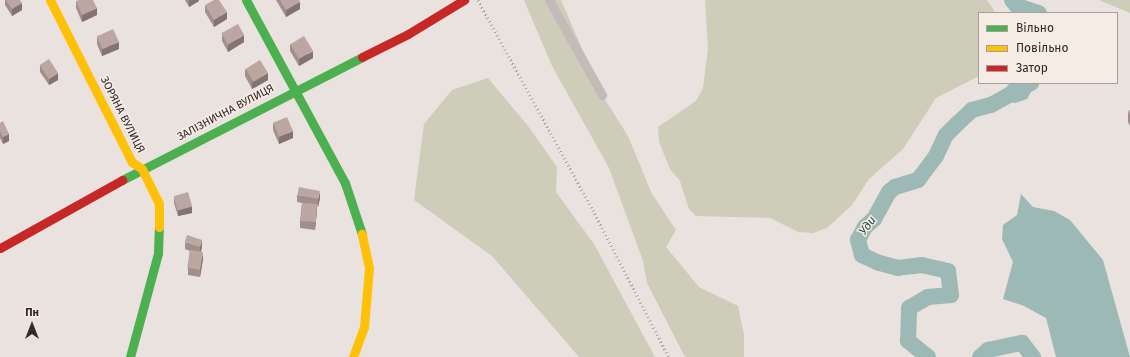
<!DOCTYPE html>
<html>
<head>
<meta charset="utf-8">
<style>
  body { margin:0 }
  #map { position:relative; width:1130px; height:357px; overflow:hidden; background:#eae2de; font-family:"Fira Sans",sans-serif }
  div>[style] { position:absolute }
  .green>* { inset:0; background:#cdcdba }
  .water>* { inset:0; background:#9db9b5 }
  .river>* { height:16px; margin:-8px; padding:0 8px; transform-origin:8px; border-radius:8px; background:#9db9b5 }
  .street>* { height:9px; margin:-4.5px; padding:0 4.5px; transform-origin:4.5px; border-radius:4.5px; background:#c2bbb8 }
  .fast>* { height:9px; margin:-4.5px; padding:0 4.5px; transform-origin:4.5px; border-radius:4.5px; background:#4caf50 }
  .slow>* { height:9px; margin:-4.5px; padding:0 4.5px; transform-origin:4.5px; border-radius:4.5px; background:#ffc107 }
  .jam>* { height:9px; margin:-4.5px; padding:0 4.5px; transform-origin:4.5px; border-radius:4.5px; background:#c62828 }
  .rail>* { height:2.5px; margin-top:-1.25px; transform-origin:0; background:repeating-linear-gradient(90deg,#aaa4a2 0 1px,transparent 0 4px) }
  .wall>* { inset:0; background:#a28f8b }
  .shaded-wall>* { inset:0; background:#847471 }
  .building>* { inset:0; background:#bca6a2; transform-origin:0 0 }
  span { translate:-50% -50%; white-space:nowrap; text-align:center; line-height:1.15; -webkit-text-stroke:3px #f6ece5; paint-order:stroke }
  .street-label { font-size:11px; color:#322927 }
  .water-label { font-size:12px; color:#214f4a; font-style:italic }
  .legend { position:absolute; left:978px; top:12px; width:140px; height:72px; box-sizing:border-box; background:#f6ece5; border:1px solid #a89e99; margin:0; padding:5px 7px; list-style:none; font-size:12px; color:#322927 }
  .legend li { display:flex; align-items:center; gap:8px; height:20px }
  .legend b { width:20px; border:1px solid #a89e99 }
  .north { position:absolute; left:12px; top:305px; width:40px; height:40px; -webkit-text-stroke:3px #f6ece5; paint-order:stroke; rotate:0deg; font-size:11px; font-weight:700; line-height:16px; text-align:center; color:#322927 }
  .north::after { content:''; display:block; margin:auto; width:14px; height:18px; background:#322927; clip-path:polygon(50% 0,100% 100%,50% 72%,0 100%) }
</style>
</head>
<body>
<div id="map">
  <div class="green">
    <div style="clip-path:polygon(524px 0,561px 0,602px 95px,628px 136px,652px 194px,676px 230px,666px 247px,699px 287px,738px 306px,744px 335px,744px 357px,685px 357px,647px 283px,643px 261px,609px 168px,552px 66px)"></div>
    <div style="clip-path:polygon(705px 0,987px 0,996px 13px,979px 13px,979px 76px,936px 98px,903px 149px,869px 179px,852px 205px,827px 228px,813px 233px,798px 232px,770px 218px,696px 216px,689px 209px,680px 181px,670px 169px,659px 142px,658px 127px,696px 101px,703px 88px,708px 48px)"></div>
    <div style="clip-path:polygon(1099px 0,1130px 0,1130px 13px)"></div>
    <div style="clip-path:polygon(488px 78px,528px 126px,557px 167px,556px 192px,594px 244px,655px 357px,579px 357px,492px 256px,414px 200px,424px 124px,452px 90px)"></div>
  </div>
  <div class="water">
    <div style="clip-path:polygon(1010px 83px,1036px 83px,1027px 99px,1015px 103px,1002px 99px,1003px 91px)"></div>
    <div style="clip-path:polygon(1021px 194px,1033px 207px,1054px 211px,1070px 220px,1103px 260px,1130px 357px,1056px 357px,1046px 318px,1024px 306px,1003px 299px,1013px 262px,1002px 239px,1003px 225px,1017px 215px)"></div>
  </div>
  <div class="river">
    <div style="left:1012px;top:0;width:8px;rotate:50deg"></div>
    <div style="left:1017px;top:6px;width:23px;rotate:18deg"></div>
    <div style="left:928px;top:357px;width:26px;rotate:-141deg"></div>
    <div style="left:908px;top:341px;width:33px;rotate:-88deg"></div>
    <div style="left:909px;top:308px;width:22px;rotate:-30deg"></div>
    <div style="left:928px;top:297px;width:23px;rotate:-5deg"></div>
    <div style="left:951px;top:295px;width:24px;rotate:-97deg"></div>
    <div style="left:948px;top:271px;width:27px;rotate:-167deg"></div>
    <div style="left:922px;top:265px;width:24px;rotate:173deg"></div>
    <div style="left:898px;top:268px;width:20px;rotate:-165deg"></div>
    <div style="left:879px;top:263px;width:19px;rotate:-155deg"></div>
    <div style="left:862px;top:255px;width:16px;rotate:-105deg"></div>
    <div style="left:858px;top:240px;width:15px;rotate:-62deg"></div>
    <div style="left:865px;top:227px;width:12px;rotate:-42deg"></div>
    <div style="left:874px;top:219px;width:31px;rotate:-61deg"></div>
    <div style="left:889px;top:192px;width:8px;rotate:-40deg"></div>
    <div style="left:895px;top:187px;width:24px;rotate:-17deg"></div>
    <div style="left:918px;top:180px;width:30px;rotate:-53deg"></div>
    <div style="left:936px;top:156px;width:23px;rotate:-65deg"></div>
    <div style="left:946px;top:135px;width:16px;rotate:-45deg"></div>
    <div style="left:957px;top:124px;width:21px;rotate:-43deg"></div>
    <div style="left:972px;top:110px;width:20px;rotate:-15deg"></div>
    <div style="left:991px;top:105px;width:46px;rotate:-28.8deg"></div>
    <div style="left:980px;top:357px;width:11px;rotate:-41deg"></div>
    <div style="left:988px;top:350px;width:35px;rotate:-12deg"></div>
    <div style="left:1022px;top:343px;width:18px;rotate:52deg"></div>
  </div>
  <div class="street">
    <div style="left:549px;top:0;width:109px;rotate:60.8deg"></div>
  </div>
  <div class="fast">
    <div style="left:246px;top:0;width:208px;rotate:61.6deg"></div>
    <div style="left:345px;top:183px;width:54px;rotate:71.6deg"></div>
    <div style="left:122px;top:180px;width:270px;rotate:-27.1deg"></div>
    <div style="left:130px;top:357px;width:108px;rotate:-74.9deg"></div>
    <div style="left:158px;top:253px;width:26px;rotate:-88deg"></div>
  </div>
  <div class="slow">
    <div style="left:50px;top:0;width:182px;rotate:63.2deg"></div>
    <div style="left:132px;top:162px;width:12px;rotate:35deg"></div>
    <div style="left:142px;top:169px;width:39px;rotate:64deg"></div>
    <div style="left:159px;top:204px;width:23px;rotate:90deg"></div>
    <div style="left:353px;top:357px;width:32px;rotate:-70deg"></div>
    <div style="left:364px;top:327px;width:59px;rotate:-85.2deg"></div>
    <div style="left:369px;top:268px;width:35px;rotate:-102deg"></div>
  </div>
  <div class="jam">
    <div style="left:362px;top:57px;width:51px;rotate:-26.6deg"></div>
    <div style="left:408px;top:34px;width:66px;rotate:-31.3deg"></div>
    <div style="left:0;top:248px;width:140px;rotate:-29.1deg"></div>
  </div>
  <div class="rail">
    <div style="left:478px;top:0;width:239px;rotate:61.3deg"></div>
    <div style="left:593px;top:210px;width:165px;rotate:62.7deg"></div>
  </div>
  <div class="wall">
    <div style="clip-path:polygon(5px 0,20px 0,22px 10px,12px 16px,5px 5px)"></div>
    <div style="clip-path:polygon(185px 0,199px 0,199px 1px,189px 7px)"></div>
    <div style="clip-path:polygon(276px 0,299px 0,300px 9px,286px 17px)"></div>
    <div style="clip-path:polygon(76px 1px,97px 15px,82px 22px,76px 8px)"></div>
    <div style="clip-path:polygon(205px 5px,227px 19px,214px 27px,205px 12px)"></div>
    <div style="clip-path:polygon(222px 34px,244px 42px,228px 52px,222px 41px)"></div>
    <div style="clip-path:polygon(97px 37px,119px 49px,102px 56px,97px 44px)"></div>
    <div style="clip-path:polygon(290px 44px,313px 58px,299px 66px,290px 51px)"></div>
    <div style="clip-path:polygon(40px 65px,58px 80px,49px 85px,40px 72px)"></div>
    <div style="clip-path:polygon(245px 69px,268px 80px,252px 89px,245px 76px)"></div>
    <div style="clip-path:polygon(1130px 110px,1130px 126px,1128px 122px,1128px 112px)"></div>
    <div style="clip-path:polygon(0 123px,9px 141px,3px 144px,0 138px)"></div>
    <div style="clip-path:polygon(273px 123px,293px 138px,279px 144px,273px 130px)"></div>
    <div style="clip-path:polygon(297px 195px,320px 198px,318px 207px,317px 206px,315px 230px,300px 228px,300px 221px,302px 203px,297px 202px)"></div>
    <div style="clip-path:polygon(174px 196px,192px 213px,178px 216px,174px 203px)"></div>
    <div style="clip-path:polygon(185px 242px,202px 247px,201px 252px,203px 259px,200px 277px,188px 275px,188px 268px,190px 251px,185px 249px)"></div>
  </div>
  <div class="shaded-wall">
    <div style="clip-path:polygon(189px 0,199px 0,199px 1px,189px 7px)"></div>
    <div style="clip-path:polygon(300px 2px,300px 9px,286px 17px,286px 10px)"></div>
    <div style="clip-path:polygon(22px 3px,22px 10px,12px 16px,12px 9px)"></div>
    <div style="clip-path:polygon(97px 8px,97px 15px,82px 22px,82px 15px)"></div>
    <div style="clip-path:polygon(227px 12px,227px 19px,214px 27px,214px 20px)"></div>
    <div style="clip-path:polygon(244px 35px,244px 42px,228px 52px,228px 45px)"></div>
    <div style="clip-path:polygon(119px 42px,119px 49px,102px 56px,102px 49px)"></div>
    <div style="clip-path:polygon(313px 51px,313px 58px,299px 66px,299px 59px)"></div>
    <div style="clip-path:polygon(58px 73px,58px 80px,49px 85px,49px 78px)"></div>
    <div style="clip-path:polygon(268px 73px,268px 80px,252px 89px,252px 82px)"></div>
    <div style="clip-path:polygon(293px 131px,293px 138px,279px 144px,279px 137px)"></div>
    <div style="clip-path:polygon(9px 134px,9px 141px,3px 144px,3px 137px)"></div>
    <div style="clip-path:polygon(320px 191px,320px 198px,318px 207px,318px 200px)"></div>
    <div style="clip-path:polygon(317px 204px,317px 211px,315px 230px,315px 223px)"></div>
    <div style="clip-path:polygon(192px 206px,192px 213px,178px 216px,178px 210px)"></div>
    <div style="clip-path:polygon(202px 240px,202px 247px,200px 254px,200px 247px)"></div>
    <div style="clip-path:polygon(203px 252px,203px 259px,200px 277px,200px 270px)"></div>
  </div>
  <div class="building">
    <div style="clip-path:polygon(6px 0,20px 0,22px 3px,12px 9px)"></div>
    <div style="clip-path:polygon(79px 0,93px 0,97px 8px,82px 15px,76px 1px)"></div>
    <div style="clip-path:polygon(214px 0,219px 0,227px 12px,214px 20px,205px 5px)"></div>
    <div style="clip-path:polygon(280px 0,299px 0,300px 2px,286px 10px)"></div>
    <div style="left:238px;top:24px;width:13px;height:19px;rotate:61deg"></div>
    <div style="left:113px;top:29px;width:14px;height:18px;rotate:65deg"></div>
    <div style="left:304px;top:36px;width:17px;height:16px;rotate:59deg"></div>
    <div style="left:49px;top:59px;width:17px;height:11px;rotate:57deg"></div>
    <div style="left:260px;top:60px;width:15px;height:17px;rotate:58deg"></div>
    <div style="clip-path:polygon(1130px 110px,1130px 115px,1128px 112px)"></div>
    <div style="left:287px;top:117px;width:15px;height:15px;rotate:67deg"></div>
    <div style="clip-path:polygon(3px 121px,9px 134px,3px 137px,0 131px,0 123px)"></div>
    <div style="left:299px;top:187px;width:21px;height:8px;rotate:11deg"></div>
    <div style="left:188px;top:192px;width:15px;height:15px;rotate:74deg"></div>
    <div style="left:302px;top:203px;width:15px;height:18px;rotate:4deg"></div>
    <div style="left:187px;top:235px;width:16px;height:7px;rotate:18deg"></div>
    <div style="left:190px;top:250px;width:13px;height:18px;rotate:9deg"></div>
  </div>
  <div class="street-label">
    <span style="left:226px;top:113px;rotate:-28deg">ЗАЛІЗНИЧНА ВУЛИЦЯ</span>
    <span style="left:122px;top:115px;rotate:63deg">ЗОРЯНА ВУЛИЦЯ</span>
  </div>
  <div class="water-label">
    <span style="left:868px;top:226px;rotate:-53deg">Уди</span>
  </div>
  <ul class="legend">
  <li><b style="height:5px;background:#4caf50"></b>Вільно</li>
  <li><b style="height:5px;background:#ffc107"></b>Повільно</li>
  <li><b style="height:5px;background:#c62828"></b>Затор</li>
  </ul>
  <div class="north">Пн</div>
</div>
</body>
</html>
